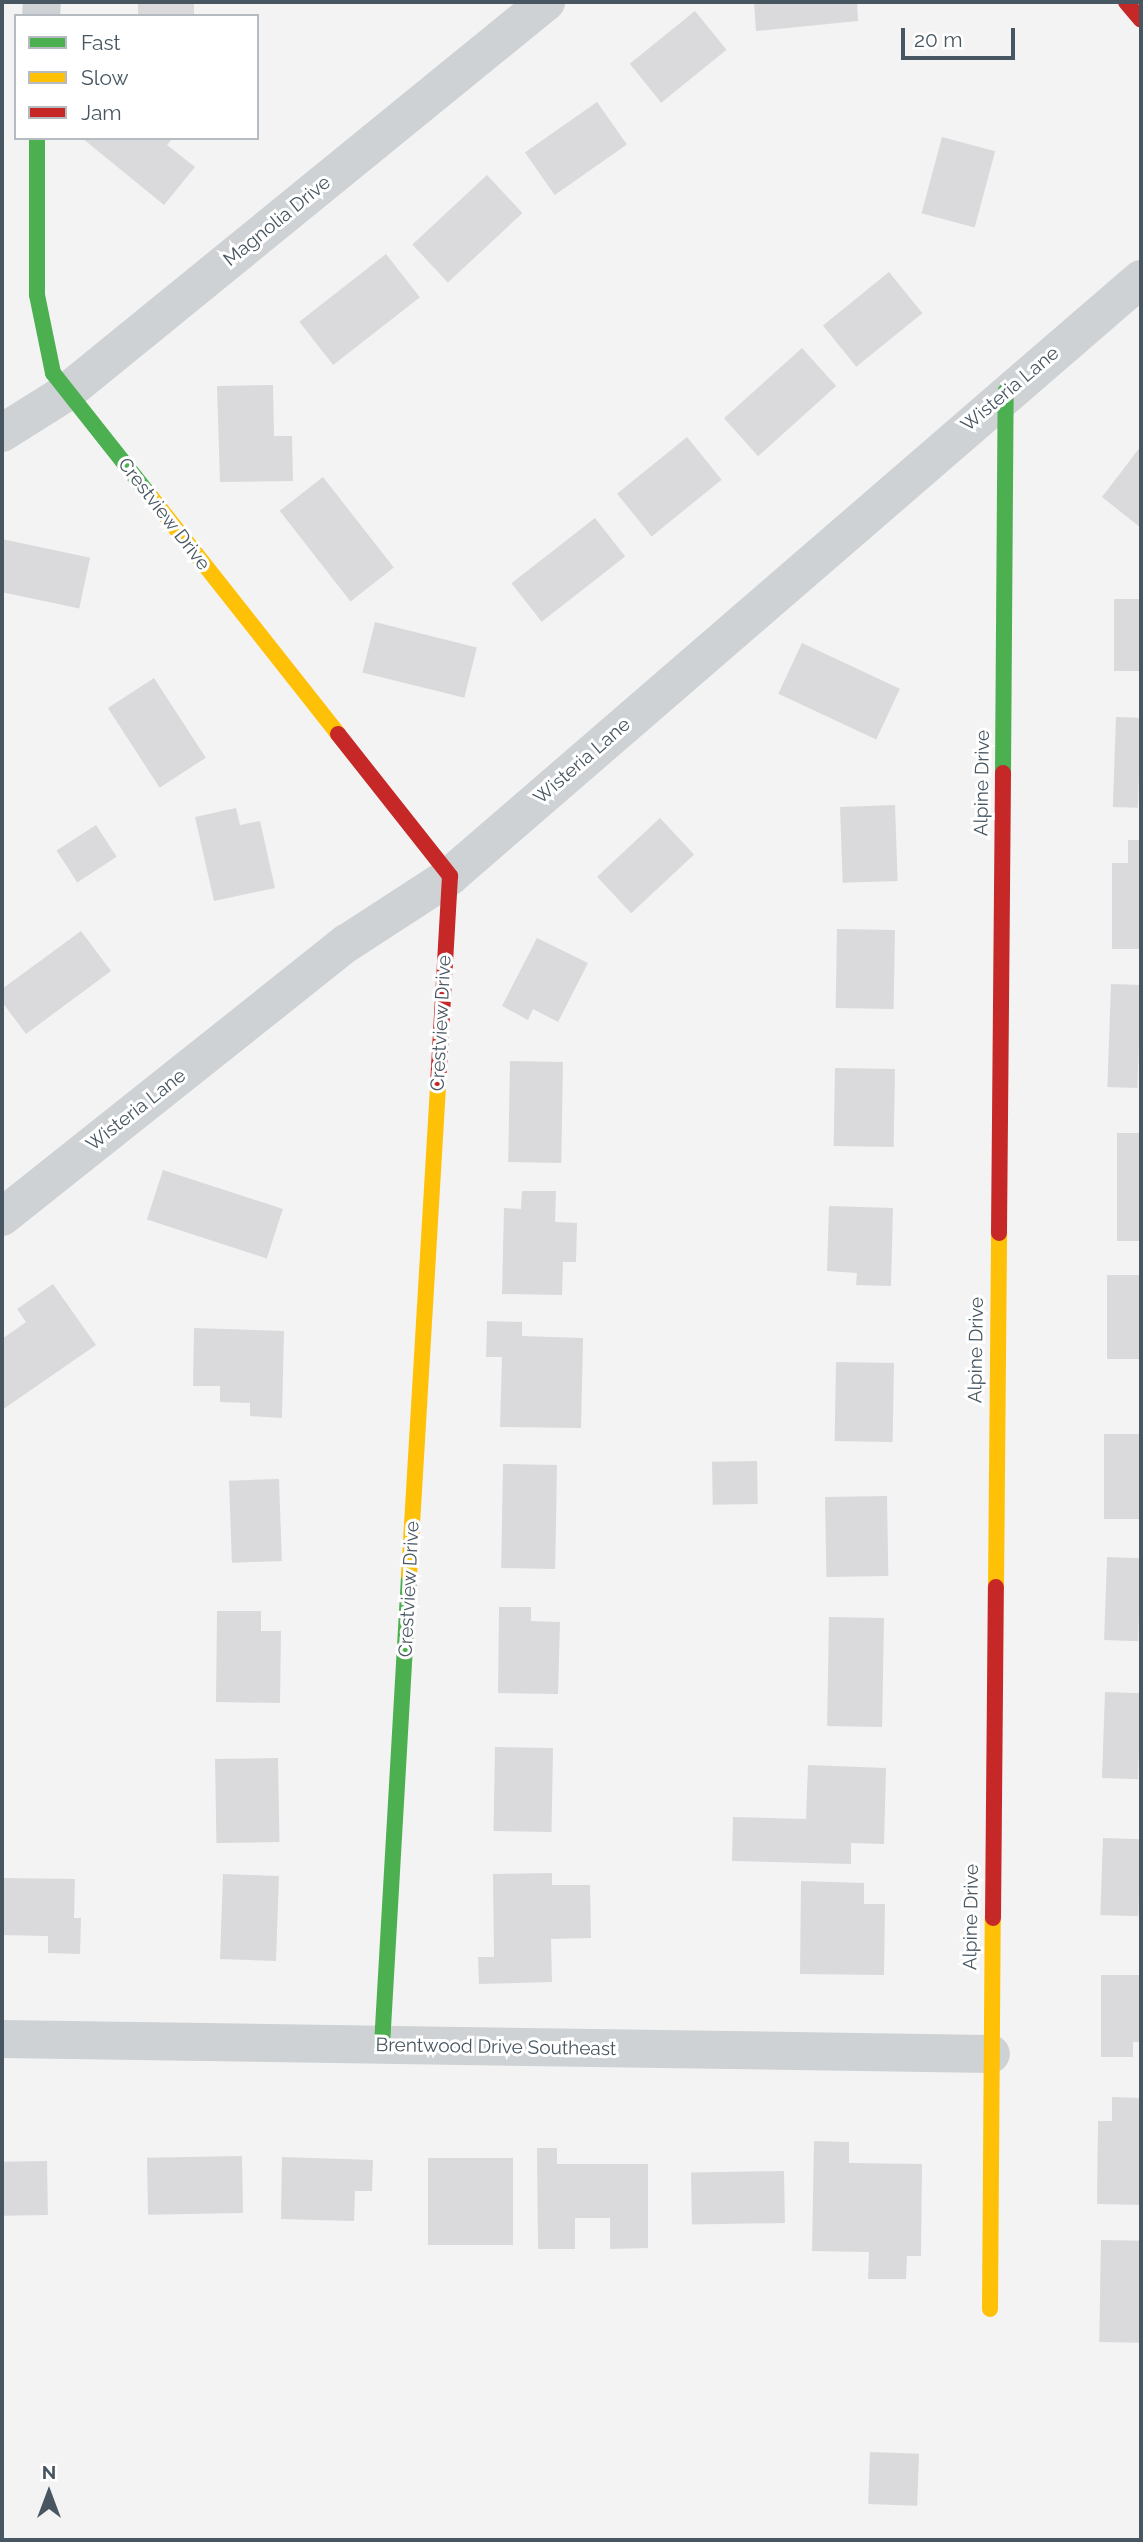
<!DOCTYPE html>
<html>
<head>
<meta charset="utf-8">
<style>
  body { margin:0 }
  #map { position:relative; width:1143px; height:2542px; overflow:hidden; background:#f3f3f3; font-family:Raleway,sans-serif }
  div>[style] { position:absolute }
  .building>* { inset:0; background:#dadadc; transform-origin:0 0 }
  .street>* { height:38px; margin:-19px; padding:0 19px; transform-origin:19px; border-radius:19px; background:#ced2d4 }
  .fast>* { height:16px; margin:-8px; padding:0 8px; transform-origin:8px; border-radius:8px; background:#4caf50 }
  .slow>* { height:16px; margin:-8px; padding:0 8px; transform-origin:8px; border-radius:8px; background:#ffc107 }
  .jam>* { height:16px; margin:-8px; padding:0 8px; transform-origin:8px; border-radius:8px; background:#c62828 }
  span { translate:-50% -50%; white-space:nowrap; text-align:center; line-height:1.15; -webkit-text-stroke:6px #fff; paint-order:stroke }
  .street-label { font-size:19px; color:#475661 }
  .frame { position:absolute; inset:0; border:4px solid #475661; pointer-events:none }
  .legend { position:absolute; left:14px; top:14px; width:245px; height:126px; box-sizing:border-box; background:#fff; border:2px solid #b5bbc0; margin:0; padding:9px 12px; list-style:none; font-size:21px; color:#475661 }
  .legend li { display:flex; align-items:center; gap:14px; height:35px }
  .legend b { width:35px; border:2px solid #b5bbc0 }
  .north { position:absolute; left:14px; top:2458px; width:70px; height:70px; -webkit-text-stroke:5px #fff; paint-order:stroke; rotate:0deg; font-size:19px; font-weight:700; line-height:28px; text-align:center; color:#475661 }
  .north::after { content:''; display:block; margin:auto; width:24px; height:32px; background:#475661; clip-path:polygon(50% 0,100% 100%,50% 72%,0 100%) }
  .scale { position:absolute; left:901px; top:28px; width:114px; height:32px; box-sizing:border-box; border:4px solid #475661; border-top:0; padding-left:9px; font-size:21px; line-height:24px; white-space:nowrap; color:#475661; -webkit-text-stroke:5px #fff; paint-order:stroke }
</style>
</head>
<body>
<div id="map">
  <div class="building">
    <div style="left:138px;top:2px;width:56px;height:14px"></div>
    <div style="clip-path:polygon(754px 2px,857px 2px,858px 21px,756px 31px)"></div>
    <div style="left:695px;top:11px;width:50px;height:84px;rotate:51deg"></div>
    <div style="left:597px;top:102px;width:52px;height:88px;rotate:55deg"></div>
    <div style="left:942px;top:137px;width:55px;height:79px;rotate:15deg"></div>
    <div style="clip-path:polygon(82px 138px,173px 138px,167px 145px,195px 167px,164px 205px)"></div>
    <div style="left:487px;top:175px;width:52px;height:102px;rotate:47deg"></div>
    <div style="left:386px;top:254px;width:55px;height:110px;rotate:52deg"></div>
    <div style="left:889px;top:272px;width:53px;height:85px;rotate:51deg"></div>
    <div style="left:802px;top:348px;width:51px;height:105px;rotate:48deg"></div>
    <div style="clip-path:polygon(273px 385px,274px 436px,292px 436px,293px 481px,220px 482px,217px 386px)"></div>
    <div style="left:687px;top:437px;width:55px;height:90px;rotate:51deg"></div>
    <div style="clip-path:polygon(1141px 446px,1141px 528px,1102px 497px)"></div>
    <div style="left:323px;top:477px;width:115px;height:55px;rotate:52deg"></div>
    <div style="left:595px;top:518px;width:49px;height:106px;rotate:52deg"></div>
    <div style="left:2px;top:539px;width:90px;height:52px;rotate:12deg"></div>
    <div style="left:1114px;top:599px;width:27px;height:72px"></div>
    <div style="left:375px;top:622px;width:105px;height:52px;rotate:14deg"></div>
    <div style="left:802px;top:643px;width:108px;height:56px;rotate:25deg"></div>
    <div style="left:154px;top:678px;width:95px;height:55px;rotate:57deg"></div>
    <div style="left:1116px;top:717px;width:25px;height:90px;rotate:2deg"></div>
    <div style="left:895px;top:805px;width:76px;height:55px;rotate:88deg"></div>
    <div style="clip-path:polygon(236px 808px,240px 825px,260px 821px,275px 888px,214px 901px,195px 817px)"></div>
    <div style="left:660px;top:818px;width:50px;height:86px;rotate:47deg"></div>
    <div style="left:96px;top:825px;width:38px;height:47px;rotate:57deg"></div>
    <div style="clip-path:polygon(1128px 840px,1141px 840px,1141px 949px,1112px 949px,1112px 863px,1128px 863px)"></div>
    <div style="left:837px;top:929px;width:58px;height:79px;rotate:1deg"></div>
    <div style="clip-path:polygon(81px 931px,111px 971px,26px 1034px,2px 1002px,2px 989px)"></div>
    <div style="clip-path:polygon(537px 938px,588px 963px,558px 1022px,533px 1009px,528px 1020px,502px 1006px)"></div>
    <div style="left:1111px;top:984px;width:30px;height:103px;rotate:2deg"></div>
    <div style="left:510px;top:1061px;width:53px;height:101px;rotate:1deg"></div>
    <div style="left:835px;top:1068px;width:60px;height:78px;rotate:1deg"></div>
    <div style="left:1117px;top:1133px;width:24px;height:108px"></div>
    <div style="left:163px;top:1170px;width:126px;height:52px;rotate:18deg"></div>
    <div style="clip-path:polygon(522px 1191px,556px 1191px,555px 1222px,577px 1223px,576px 1262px,563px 1262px,562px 1295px,502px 1294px,504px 1208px,521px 1209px)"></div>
    <div style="clip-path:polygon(829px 1206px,893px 1208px,891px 1286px,856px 1285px,857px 1273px,827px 1271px)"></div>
    <div style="left:1141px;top:1275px;width:84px;height:34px;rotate:90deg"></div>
    <div style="clip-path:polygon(53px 1284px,96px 1345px,2px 1410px,2px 1339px,26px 1322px,17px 1309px)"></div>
    <div style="clip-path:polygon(487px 1321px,522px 1322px,522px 1336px,583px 1338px,581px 1428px,500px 1427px,502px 1357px,486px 1357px)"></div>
    <div style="clip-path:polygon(194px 1328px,284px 1331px,282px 1418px,250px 1416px,250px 1403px,220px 1402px,220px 1386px,193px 1386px)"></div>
    <div style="left:836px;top:1362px;width:58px;height:79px;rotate:1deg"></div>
    <div style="left:1141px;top:1434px;width:85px;height:37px;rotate:90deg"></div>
    <div style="left:757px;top:1461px;width:43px;height:45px;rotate:89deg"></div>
    <div style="left:503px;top:1464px;width:54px;height:104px;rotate:1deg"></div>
    <div style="left:279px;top:1479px;width:82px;height:50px;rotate:88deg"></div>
    <div style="left:887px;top:1496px;width:80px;height:62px;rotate:89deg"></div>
    <div style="left:1107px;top:1557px;width:34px;height:83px;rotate:2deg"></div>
    <div style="clip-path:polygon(499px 1607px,531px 1607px,531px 1621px,560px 1622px,558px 1694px,498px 1693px)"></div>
    <div style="clip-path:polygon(217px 1611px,261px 1611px,261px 1631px,281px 1631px,280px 1703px,216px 1702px)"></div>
    <div style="left:829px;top:1617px;width:55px;height:109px;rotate:1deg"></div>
    <div style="left:1105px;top:1692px;width:36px;height:86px;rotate:2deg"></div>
    <div style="left:495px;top:1747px;width:58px;height:84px;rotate:1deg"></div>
    <div style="left:278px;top:1758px;width:84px;height:63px;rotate:89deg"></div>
    <div style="clip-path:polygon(808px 1765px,886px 1768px,884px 1844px,851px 1843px,851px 1864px,732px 1861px,733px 1817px,806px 1819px)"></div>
    <div style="left:1103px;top:1838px;width:38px;height:77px;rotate:2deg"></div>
    <div style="clip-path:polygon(552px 1873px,552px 1885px,590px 1885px,591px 1938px,551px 1939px,552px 1982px,479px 1984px,478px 1957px,494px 1957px,493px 1874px)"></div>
    <div style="left:223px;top:1874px;width:56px;height:85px;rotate:2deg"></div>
    <div style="clip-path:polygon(2px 1878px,75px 1879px,74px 1918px,81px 1918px,80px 1954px,48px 1953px,48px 1936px,2px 1935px)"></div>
    <div style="clip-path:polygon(801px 1881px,864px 1883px,864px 1904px,885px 1904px,884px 1975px,800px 1974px)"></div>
    <div style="clip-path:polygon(1101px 1975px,1141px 1975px,1141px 2042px,1133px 2042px,1133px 2057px,1101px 2057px)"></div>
    <div style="clip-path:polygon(1112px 2097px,1141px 2098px,1141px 2205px,1097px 2204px,1098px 2121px,1112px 2121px)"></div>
    <div style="clip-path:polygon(814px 2141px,849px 2142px,849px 2163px,922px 2164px,921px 2256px,907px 2256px,906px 2279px,868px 2279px,869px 2252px,812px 2251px)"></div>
    <div style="clip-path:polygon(537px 2148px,557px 2148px,557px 2164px,648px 2164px,648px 2248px,610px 2249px,610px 2218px,575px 2218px,575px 2249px,538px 2249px)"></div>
    <div style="left:242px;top:2156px;width:57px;height:95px;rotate:89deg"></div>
    <div style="clip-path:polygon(282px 2157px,373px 2160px,372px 2191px,355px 2191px,354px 2221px,281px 2219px)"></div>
    <div style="left:428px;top:2158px;width:85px;height:87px"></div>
    <div style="left:47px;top:2161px;width:54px;height:45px;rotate:89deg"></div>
    <div style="left:784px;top:2171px;width:52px;height:93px;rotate:89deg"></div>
    <div style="left:1101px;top:2240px;width:40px;height:102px;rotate:1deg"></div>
    <div style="left:870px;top:2452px;width:49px;height:52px;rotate:2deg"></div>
  </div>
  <div class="street">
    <div style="left:41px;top:16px;width:14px;rotate:-86deg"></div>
    <div style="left:2px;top:433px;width:77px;rotate:-32.2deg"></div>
    <div style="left:67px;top:392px;width:618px;rotate:-39.15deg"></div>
    <div style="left:2px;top:1217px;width:441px;rotate:-38.5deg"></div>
    <div style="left:347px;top:943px;width:123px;rotate:-33deg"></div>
    <div style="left:450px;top:876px;width:913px;rotate:-40.83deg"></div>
    <div style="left:2px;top:2039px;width:989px;rotate:0.87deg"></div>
  </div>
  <div class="fast">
    <div style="left:37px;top:138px;width:157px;rotate:90deg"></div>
    <div style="left:37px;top:295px;width:80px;rotate:78.4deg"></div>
    <div style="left:53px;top:373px;width:158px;rotate:51.7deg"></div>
    <div style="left:1003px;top:773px;width:382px;rotate:-89.6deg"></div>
    <div style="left:382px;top:2045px;width:471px;rotate:-86.7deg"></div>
  </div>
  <div class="slow">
    <div style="left:151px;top:497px;width:302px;rotate:51.7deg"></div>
    <div style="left:409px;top:1575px;width:491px;rotate:-86.6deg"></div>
    <div style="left:996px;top:1587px;width:354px;rotate:-89.5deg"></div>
    <div style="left:990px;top:2309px;width:391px;rotate:-89.6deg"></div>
  </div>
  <div class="jam">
    <div style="left:1126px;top:2px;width:23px;rotate:50deg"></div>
    <div style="left:338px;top:734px;width:181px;rotate:51.7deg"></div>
    <div style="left:450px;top:876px;width:209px;rotate:93.3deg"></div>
    <div style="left:999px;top:1233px;width:460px;rotate:-89.5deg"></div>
    <div style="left:993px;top:1918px;width:331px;rotate:-89.5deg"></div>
  </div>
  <div class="street-label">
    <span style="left:277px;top:221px;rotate:-39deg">Magnolia Drive</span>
    <span style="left:1010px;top:389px;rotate:-40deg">Wisteria Lane</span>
    <span style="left:164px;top:514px;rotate:52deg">Crestview Drive</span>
    <span style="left:582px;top:761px;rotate:-41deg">Wisteria Lane</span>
    <span style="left:982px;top:783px;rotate:-89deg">Alpine Drive</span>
    <span style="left:441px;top:1023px;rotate:-87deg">Crestview Drive</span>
    <span style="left:136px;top:1110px;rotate:-38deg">Wisteria Lane</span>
    <span style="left:976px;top:1350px;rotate:-89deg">Alpine Drive</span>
    <span style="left:409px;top:1589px;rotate:-87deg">Crestview Drive</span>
    <span style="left:971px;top:1917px;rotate:-89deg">Alpine Drive</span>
    <span style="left:496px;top:2047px;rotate:1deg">Brentwood Drive Southeast</span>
  </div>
  <div class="frame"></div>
  <ul class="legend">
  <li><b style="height:9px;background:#4caf50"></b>Fast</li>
  <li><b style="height:9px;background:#ffc107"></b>Slow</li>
  <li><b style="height:9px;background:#c62828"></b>Jam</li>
  </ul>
  <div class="north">N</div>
  <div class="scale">20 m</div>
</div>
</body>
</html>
